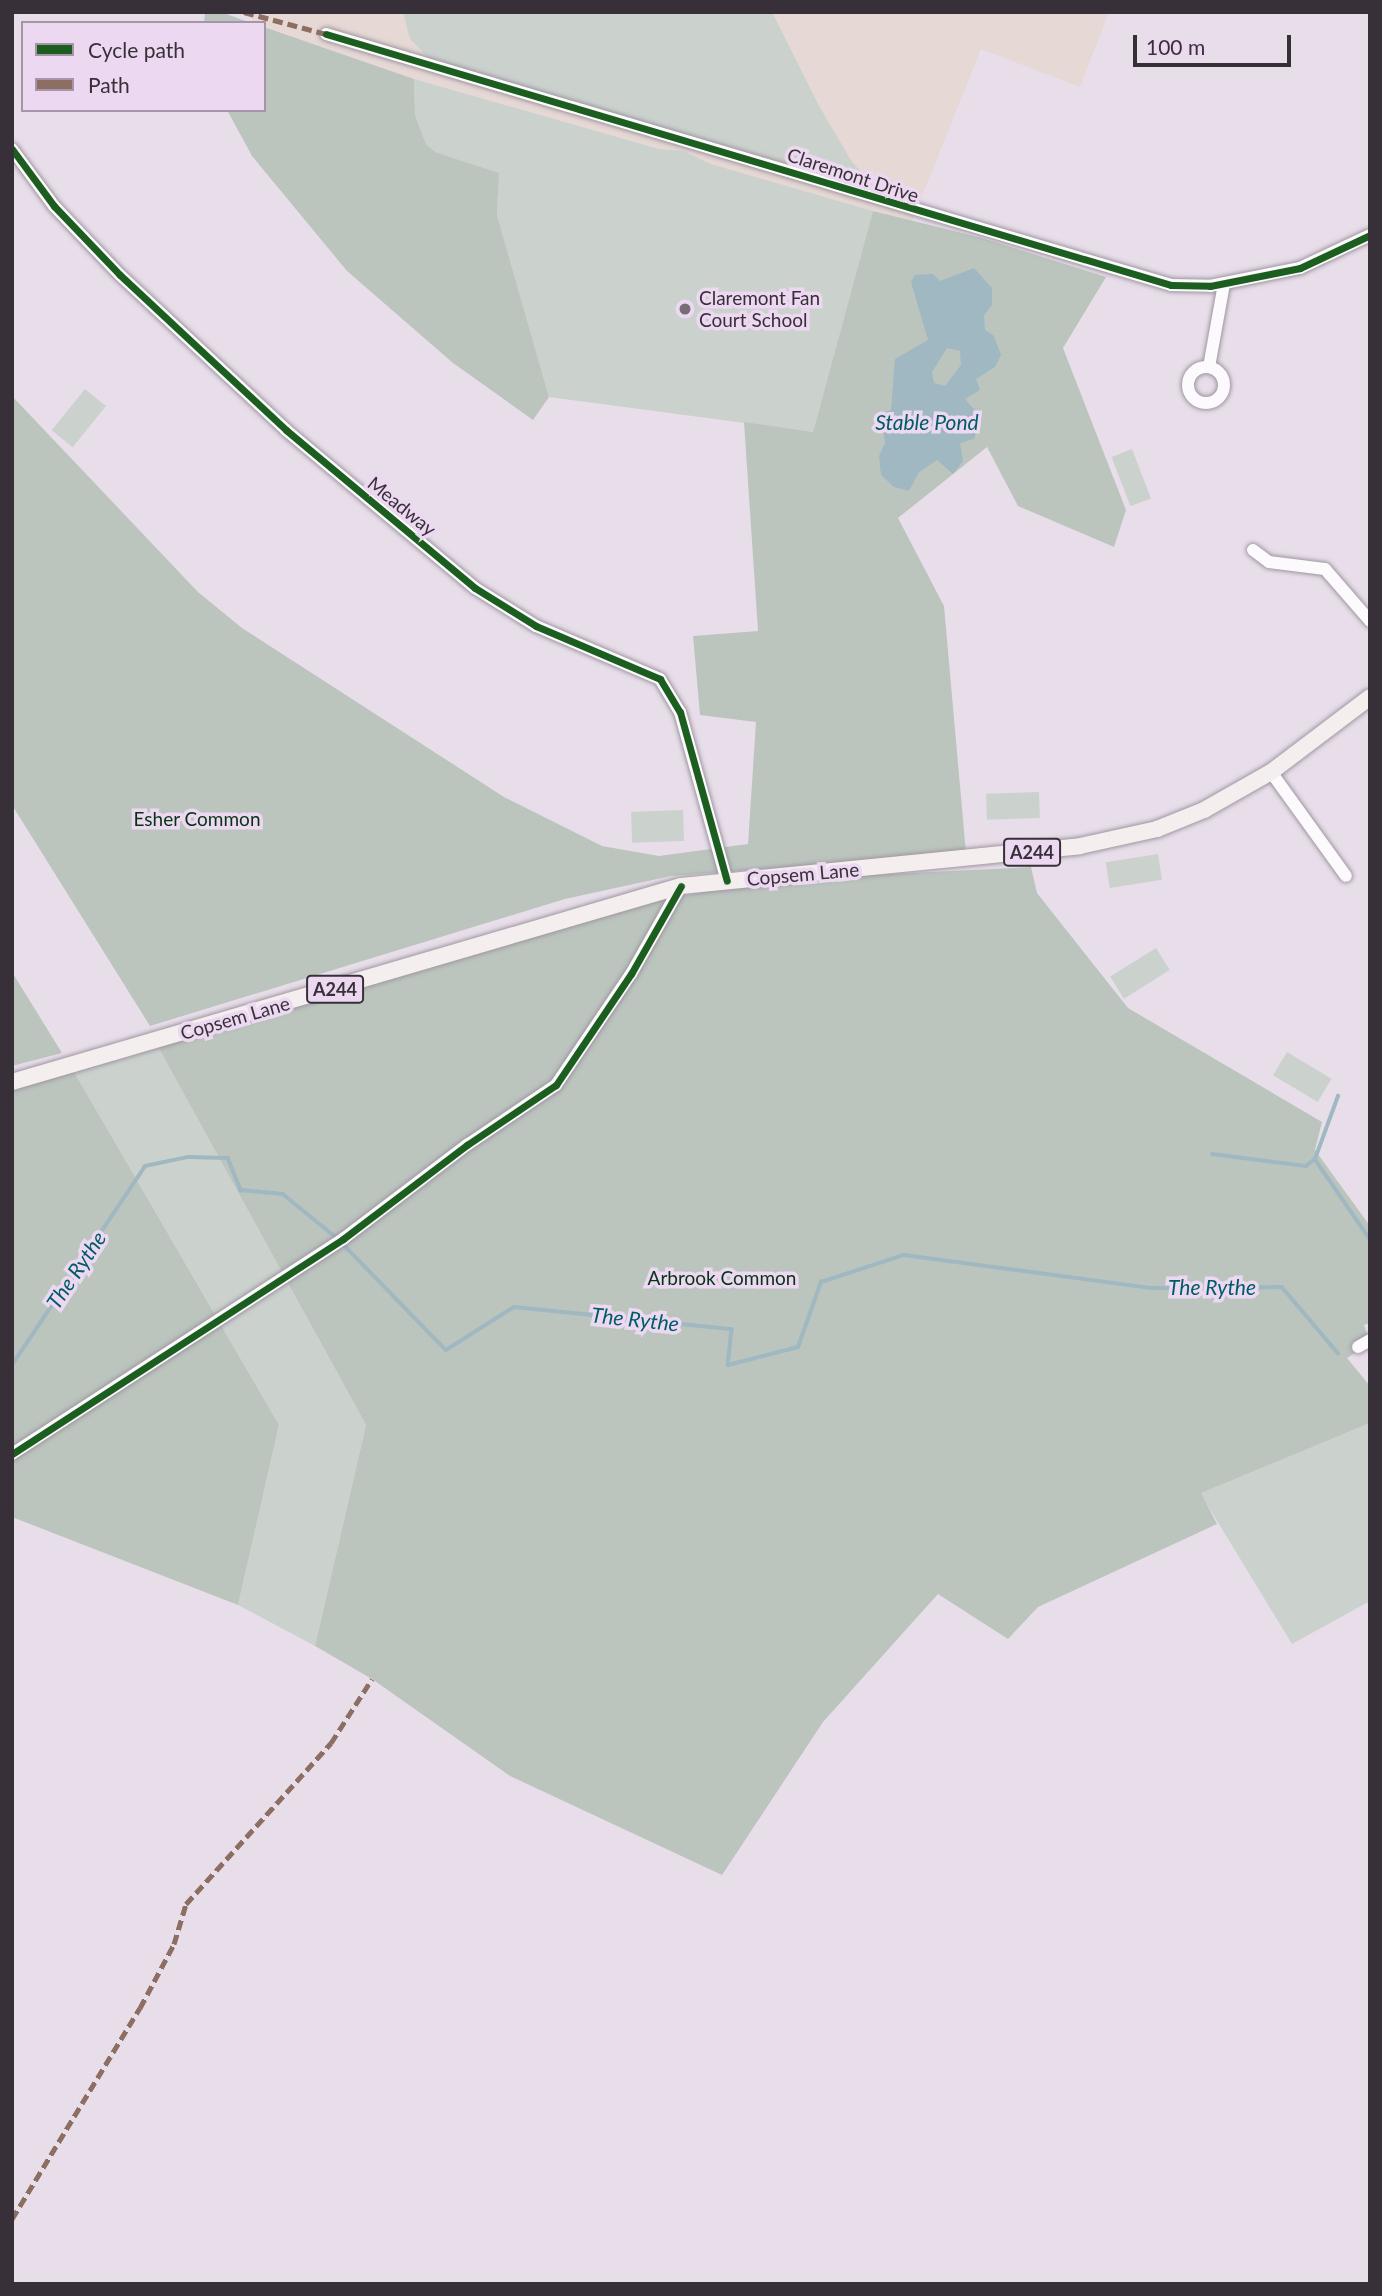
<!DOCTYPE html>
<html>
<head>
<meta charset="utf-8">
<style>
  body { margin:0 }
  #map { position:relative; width:1382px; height:2296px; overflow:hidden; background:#e8deea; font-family:Lato,sans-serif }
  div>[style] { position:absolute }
  .education>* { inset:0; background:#e6d8d4 }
  .green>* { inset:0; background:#cbd2ce; transform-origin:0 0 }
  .forest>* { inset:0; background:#bbc5be }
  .water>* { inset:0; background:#9fb8c1 }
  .stream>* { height:3.5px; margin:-1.75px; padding:0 1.75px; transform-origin:1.75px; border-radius:1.75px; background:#9fb8c1 }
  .roads { filter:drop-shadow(0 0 2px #9f97a1) drop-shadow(0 0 2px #9f97a1) }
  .minor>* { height:12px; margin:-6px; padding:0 6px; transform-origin:6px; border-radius:6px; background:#fcfafc }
  .minor>.ring { margin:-6px; padding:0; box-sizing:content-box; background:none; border:12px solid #fcfafc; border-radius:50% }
  .major>* { height:16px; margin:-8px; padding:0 8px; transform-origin:8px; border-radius:8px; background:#f4eeee }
  .quiet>* { height:5px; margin-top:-2.5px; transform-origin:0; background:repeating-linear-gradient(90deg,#8d6e63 0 10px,transparent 0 15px) }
  .cycleway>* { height:7px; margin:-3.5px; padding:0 3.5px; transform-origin:3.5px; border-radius:3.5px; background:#1b5e20 }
  .dots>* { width:19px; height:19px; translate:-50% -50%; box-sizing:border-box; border:4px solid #ecd8f0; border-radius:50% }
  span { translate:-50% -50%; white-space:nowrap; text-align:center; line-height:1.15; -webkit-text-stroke:7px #ecd8f0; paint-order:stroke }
  .shield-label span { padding:2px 5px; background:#ecd8f0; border:2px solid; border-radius:5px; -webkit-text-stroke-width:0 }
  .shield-label { font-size:18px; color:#383039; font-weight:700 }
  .street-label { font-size:19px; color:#383039 }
  .poi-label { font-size:19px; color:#383039 }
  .left { translate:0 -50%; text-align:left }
  .park-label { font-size:19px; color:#053314 }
  .water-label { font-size:21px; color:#015b66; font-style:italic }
  .frame { position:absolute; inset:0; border:14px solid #383039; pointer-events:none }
  .legend { position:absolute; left:21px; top:21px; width:245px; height:91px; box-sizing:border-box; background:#ecd8f0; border:2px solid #a495a7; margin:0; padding:9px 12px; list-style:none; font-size:21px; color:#383039 }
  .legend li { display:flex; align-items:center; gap:14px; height:35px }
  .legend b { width:35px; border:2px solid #a495a7 }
  .scale { position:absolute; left:1133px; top:35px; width:158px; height:32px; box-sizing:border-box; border:4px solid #383039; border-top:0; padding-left:9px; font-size:21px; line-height:24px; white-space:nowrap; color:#383039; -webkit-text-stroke:5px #ecd8f0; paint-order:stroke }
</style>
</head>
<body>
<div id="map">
  <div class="education">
    <div style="clip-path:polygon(253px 12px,1109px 12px,1080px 87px,981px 49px,912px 221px,873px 212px,813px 432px,549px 397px,497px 215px,414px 79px,264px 27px,264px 23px,253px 23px)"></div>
  </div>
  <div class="green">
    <div style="clip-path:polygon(403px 12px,772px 12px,818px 104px,852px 162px,878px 190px,434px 63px,410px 39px)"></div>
    <div style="clip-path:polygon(414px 79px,659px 149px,683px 151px,711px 164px,873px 211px,813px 432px,549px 397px,497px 215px,499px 173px,434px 152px,426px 144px,415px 115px)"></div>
    <div style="left:85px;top:389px;width:27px;height:53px;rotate:39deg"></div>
    <div style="left:1132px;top:449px;width:53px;height:22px;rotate:69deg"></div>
    <div style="left:1039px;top:792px;width:26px;height:53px;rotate:88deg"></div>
    <div style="left:683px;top:810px;width:31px;height:52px;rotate:88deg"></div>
    <div style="left:1158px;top:854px;width:26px;height:53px;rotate:81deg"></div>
    <div style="left:1156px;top:948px;width:26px;height:54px;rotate:58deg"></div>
    <div style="clip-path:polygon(157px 1045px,366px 1425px,315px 1646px,238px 1605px,279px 1425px,73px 1070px)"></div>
    <div style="left:1287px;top:1052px;width:52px;height:27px;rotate:31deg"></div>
    <div style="clip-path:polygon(1370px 1423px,1370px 1601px,1292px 1644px,1200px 1493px)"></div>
  </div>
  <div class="forest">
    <div style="clip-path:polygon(205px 12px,221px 12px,251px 23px,204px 23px)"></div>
    <div style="clip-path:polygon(264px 27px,414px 79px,415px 115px,426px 144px,435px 152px,499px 173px,497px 215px,549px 397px,533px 420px,453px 363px,347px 271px,252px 156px,227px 110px,264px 110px)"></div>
    <div style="clip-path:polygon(873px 211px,982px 238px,1106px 277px,1063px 348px,1126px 510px,1114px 547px,1018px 506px,987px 447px,898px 518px,944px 606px,966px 853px,671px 876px,565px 899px,150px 1026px,12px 805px,12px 396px,198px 592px,242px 628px,504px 797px,602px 846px,659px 856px,748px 844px,756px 722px,700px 715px,693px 636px,758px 631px,744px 422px,813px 432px)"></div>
    <div style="clip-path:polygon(1031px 867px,1037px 893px,1128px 1008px,1322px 1122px,1315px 1150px,1370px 1226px,1370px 1323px,1364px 1325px,1370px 1344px,1347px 1358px,1370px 1386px,1370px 1423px,1201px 1493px,1217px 1524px,1038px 1607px,1008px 1639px,938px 1594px,823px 1722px,722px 1875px,510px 1776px,372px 1679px,315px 1646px,366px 1425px,157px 1045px,638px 904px,768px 880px)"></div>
    <div style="clip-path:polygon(12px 972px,62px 1053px,12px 1066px)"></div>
    <div style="clip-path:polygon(73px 1070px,279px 1425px,238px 1605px,12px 1517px,12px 1088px)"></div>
  </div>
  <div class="water">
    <div style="clip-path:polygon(evenodd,974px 268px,992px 288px,992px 305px,984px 315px,985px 330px,994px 336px,1001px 355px,995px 367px,976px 379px,980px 390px,965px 399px,982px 418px,977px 430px,974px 439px,960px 443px,963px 461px,953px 474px,937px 460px,919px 472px,909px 491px,894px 487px,881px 475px,879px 456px,885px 443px,881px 414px,891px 410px,895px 359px,928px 340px,911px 282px,915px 275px,933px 274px,940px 281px,974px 268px,947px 348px,960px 351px,961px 365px,945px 386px,934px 383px,932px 372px,947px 348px)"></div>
  </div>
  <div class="stream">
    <div style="left:1212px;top:1154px;width:95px;rotate:7.3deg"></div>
    <div style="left:1306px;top:1166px;width:11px;rotate:-38deg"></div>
    <div style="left:1315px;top:1159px;width:67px;rotate:-69.9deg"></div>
    <div style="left:1315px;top:1159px;width:97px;rotate:55.5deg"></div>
    <div style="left:342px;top:1243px;width:149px;rotate:45.8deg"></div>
    <div style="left:446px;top:1350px;width:80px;rotate:-32.3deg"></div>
    <div style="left:514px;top:1307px;width:219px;rotate:5.8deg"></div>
    <div style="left:732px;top:1329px;width:36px;rotate:96deg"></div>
    <div style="left:728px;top:1365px;width:72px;rotate:-14.4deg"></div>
    <div style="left:798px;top:1347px;width:69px;rotate:-70.5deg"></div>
    <div style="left:821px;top:1282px;width:87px;rotate:-18deg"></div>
    <div style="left:904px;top:1255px;width:248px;rotate:7.6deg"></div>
    <div style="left:1150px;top:1288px;width:132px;rotate:-0.4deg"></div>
    <div style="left:1282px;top:1287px;width:87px;rotate:49.7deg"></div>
    <div style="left:12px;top:1365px;width:239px;rotate:-56.2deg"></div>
    <div style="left:145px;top:1166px;width:44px;rotate:-11.8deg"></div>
    <div style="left:188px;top:1157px;width:40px;rotate:1.4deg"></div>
    <div style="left:228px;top:1158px;width:35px;rotate:68deg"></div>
    <div style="left:241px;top:1190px;width:42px;rotate:5.4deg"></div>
    <div style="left:283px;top:1194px;width:70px;rotate:39.2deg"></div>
  </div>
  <div class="roads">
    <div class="minor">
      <div style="left:326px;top:34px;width:881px;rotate:16.54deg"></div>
      <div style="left:1171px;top:285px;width:39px;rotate:1deg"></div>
      <div style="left:1210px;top:286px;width:92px;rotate:-11.3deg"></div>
      <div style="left:1300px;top:268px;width:77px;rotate:-25.2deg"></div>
      <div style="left:12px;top:149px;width:71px;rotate:53.6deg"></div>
      <div style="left:54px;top:206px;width:95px;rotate:46.3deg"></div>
      <div style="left:120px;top:275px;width:227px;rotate:43deg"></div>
      <div style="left:286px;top:430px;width:246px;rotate:39.9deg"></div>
      <div style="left:475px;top:588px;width:72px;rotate:31.9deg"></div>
      <div style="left:536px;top:626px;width:135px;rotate:23.1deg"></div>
      <div style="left:660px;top:679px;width:39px;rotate:59deg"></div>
      <div style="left:680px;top:712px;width:175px;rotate:74.5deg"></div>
      <div class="ring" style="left:1188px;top:367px;width:24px;height:24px"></div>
      <div style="left:1209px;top:367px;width:84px;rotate:-79.8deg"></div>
      <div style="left:1253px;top:550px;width:20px;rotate:37deg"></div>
      <div style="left:1269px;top:562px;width:56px;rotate:7.1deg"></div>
      <div style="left:1325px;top:569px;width:69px;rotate:49.1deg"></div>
      <div style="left:1271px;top:772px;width:128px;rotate:54.2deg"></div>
      <div style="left:1358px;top:1347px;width:14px;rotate:-30deg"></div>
      <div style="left:12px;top:1454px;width:395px;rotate:-33deg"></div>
      <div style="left:343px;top:1239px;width:156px;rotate:-37.2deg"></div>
      <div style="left:467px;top:1145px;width:107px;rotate:-34deg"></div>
      <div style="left:556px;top:1085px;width:134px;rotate:-56deg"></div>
      <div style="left:631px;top:974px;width:101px;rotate:-60.4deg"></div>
    </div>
    <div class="major">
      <div style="left:12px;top:1082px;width:697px;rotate:-16.33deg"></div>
      <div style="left:681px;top:886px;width:401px;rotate:-5.7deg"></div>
      <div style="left:1080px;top:846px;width:79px;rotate:-12.4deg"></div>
      <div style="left:1157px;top:829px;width:51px;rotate:-22deg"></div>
      <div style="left:1204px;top:810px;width:77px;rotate:-29.6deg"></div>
      <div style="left:1271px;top:772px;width:124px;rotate:-37.1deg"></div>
    </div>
  </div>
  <div class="quiet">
    <div style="left:244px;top:12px;width:85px;rotate:15deg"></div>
    <div style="left:12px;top:2219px;width:247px;rotate:-58.8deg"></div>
    <div style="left:140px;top:2008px;width:72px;rotate:-62deg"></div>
    <div style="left:174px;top:1944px;width:42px;rotate:-73.3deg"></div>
    <div style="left:186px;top:1904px;width:217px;rotate:-48deg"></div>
    <div style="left:331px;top:1743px;width:76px;rotate:-57.4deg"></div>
  </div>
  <div class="cycleway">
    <div style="left:326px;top:34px;width:881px;rotate:16.54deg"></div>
    <div style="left:1171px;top:285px;width:39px;rotate:1deg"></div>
    <div style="left:1210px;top:286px;width:92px;rotate:-11.3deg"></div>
    <div style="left:1300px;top:268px;width:77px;rotate:-25.2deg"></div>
    <div style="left:12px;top:149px;width:71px;rotate:53.6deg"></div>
    <div style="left:54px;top:206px;width:95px;rotate:46.3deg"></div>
    <div style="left:120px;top:275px;width:227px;rotate:43deg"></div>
    <div style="left:286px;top:430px;width:246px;rotate:39.9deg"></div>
    <div style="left:475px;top:588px;width:72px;rotate:31.9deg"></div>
    <div style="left:536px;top:626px;width:135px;rotate:23.1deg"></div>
    <div style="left:660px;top:679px;width:39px;rotate:59deg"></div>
    <div style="left:680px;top:712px;width:175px;rotate:74.5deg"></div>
    <div style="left:12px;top:1454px;width:395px;rotate:-33deg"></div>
    <div style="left:343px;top:1239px;width:156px;rotate:-37.2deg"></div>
    <div style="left:467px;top:1145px;width:107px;rotate:-34deg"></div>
    <div style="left:556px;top:1085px;width:134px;rotate:-56deg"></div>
    <div style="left:631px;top:974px;width:101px;rotate:-60.4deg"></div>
  </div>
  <div class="dots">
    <div style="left:685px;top:309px;background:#766d77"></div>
  </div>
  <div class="shield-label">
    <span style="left:1032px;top:852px">A244</span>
    <span style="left:335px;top:989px">A244</span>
  </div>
  <div class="street-label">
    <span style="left:853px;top:175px;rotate:18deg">Claremont Drive</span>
    <span style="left:402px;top:506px;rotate:39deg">Meadway</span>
    <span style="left:803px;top:874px;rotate:-5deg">Copsem Lane</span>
    <span style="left:235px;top:1018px;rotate:-16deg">Copsem Lane</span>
  </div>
  <div class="poi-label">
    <span class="left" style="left:699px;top:309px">Claremont Fan<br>Court School</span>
  </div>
  <div class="park-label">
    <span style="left:197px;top:819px">Esher Common</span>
    <span style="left:722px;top:1278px">Arbrook Common</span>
  </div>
  <div class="water-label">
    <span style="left:927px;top:422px">Stable Pond</span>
    <span style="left:76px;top:1270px;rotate:-56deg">The Rythe</span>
    <span style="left:1212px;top:1287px">The Rythe</span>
    <span style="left:635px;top:1319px;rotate:6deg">The Rythe</span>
  </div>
  <div class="frame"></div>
  <ul class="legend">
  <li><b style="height:9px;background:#1b5e20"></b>Cycle path</li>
  <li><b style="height:9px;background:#8d6e63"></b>Path</li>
  </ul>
  <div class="scale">100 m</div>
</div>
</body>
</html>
